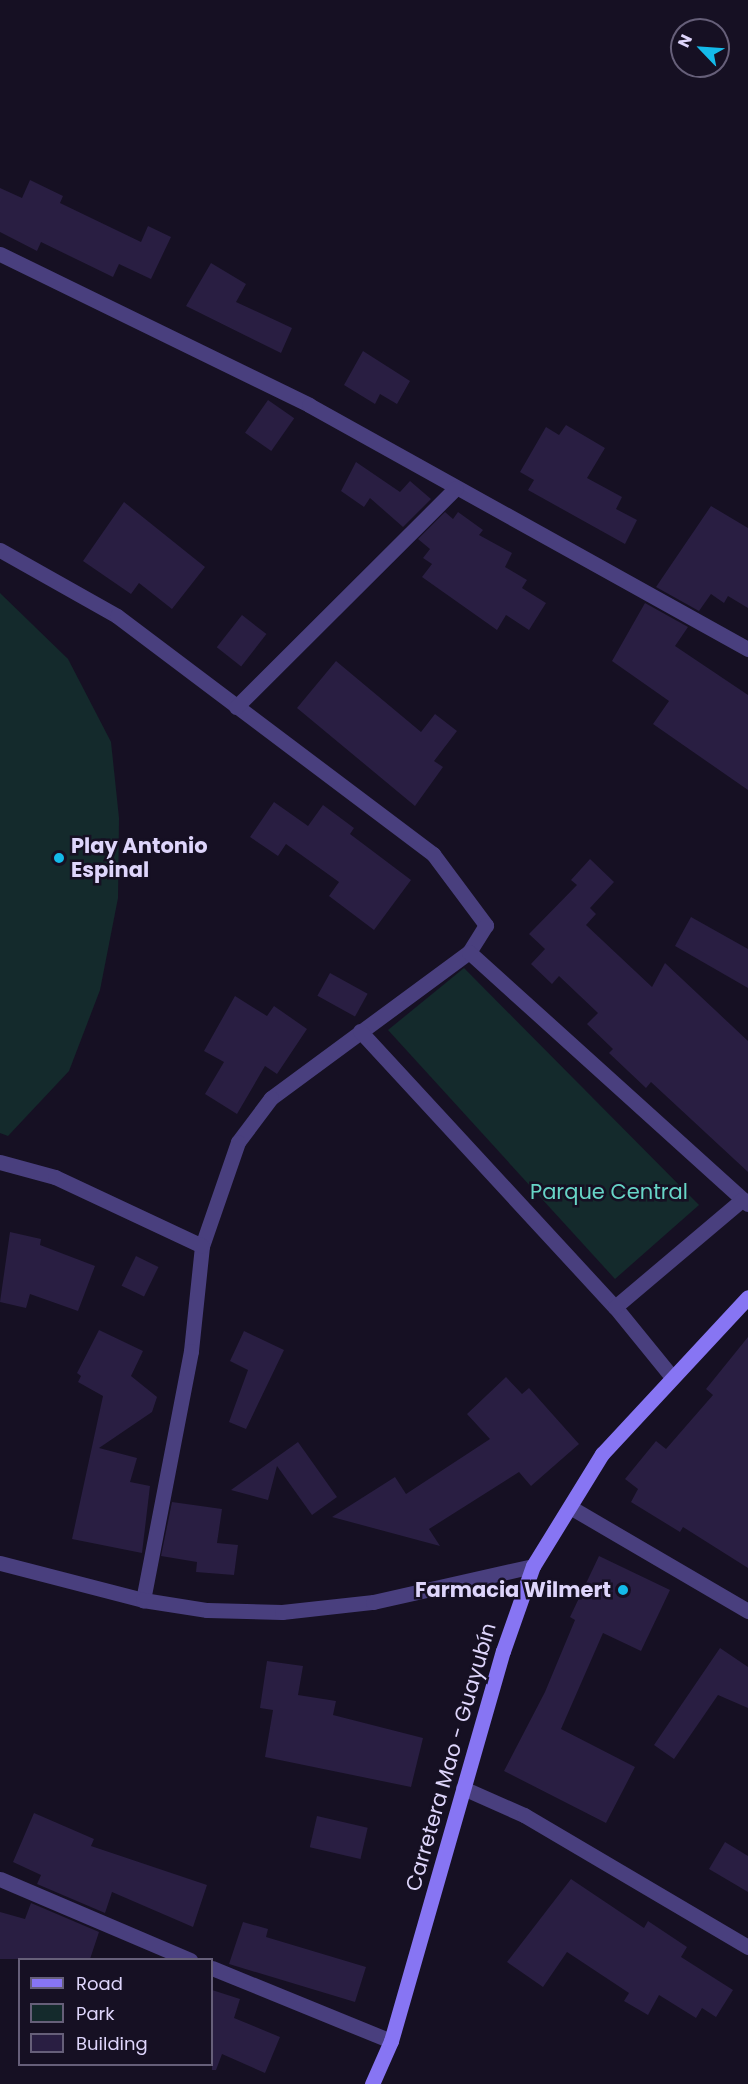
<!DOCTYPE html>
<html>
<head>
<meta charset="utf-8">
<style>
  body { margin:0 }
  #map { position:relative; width:748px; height:2084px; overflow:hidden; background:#161023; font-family:Poppins,sans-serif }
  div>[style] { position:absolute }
  .green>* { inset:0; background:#142a2c }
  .building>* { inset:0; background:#291e42; transform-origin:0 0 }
  .minor>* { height:15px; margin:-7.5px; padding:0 7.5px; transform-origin:7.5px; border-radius:7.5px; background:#493f7e }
  .secondary>* { height:15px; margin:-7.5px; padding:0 7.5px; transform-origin:7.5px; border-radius:7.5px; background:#8775f3 }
  .dots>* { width:16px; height:16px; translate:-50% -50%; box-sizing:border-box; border:3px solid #161023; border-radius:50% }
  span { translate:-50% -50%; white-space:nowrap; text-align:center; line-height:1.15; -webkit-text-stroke:5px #161023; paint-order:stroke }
  .poi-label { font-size:21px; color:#ded5fb; font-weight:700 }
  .left { translate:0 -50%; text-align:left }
  .right { translate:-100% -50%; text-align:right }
  .park-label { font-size:21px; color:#67d5c7 }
  .street-label { font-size:21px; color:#ded5fb }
  .legend { position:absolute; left:18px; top:1958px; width:195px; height:108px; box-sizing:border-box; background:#161023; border:2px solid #665f79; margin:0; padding:8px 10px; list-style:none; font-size:18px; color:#ded5fb }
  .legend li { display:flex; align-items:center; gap:12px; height:30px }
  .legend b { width:30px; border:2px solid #665f79 }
  .north { position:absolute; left:670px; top:18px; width:60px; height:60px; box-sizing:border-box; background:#161023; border:2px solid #665f79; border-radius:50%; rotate:295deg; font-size:16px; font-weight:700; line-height:24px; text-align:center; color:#ded5fb }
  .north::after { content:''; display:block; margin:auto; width:21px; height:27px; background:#14bae9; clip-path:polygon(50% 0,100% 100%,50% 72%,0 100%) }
</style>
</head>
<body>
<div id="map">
  <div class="green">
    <div style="clip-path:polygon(0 593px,68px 659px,111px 742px,119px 818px,118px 898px,100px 990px,69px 1071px,8px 1136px,0 1133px)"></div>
    <div style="clip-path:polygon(464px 968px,699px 1205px,615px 1279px,388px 1030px)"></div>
  </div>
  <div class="building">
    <div style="clip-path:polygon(30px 180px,63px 196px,60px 203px,141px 242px,148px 226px,171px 237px,151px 279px,119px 264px,113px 277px,41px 242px,37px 251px,0 232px,0 188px,22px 198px)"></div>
    <div style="clip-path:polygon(211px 263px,246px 284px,236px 302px,292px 328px,281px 353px,186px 306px)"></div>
    <div style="clip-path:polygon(363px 351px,410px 381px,397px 404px,380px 394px,375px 404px,344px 385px)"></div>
    <div style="left:268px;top:400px;width:32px;height:40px;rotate:35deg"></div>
    <div style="clip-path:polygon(566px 425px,605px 448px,587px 478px,622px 497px,616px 509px,637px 520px,625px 544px,528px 490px,534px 480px,520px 472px,546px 427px,559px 435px)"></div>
    <div style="clip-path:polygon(356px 462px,400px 492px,410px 481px,431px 499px,403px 527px,370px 498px,364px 507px,341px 491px)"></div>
    <div style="clip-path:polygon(124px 502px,205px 567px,172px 609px,139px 583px,131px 594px,83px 561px)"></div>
    <div style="clip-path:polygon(711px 506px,748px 528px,748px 608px,728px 596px,724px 603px,711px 594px,699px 611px,656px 587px)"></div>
    <div style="clip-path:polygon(445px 512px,453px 519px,458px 512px,483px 530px,479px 535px,512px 553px,505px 567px,527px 580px,522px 588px,546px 603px,529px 630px,506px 615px,497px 630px,422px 577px,432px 564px,423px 558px,430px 549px,418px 539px)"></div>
    <div style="clip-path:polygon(645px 603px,688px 627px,675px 646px,748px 695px,748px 790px,653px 724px,669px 701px,612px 661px)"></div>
    <div style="left:242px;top:615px;width:31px;height:41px;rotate:38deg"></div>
    <div style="clip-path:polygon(336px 661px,421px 732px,435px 714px,457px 731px,434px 761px,443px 767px,415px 806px,297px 708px)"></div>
    <div style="clip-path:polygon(274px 802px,308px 826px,323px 805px,354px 828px,350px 834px,411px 880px,374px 930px,329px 896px,339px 882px,286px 844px,278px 856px,250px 837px)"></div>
    <div style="clip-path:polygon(590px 859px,614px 882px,590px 908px,596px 914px,586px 925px,652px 987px,665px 963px,748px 1041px,748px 1172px,651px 1082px,646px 1088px,609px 1053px,613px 1049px,587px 1024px,598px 1013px,559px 976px,552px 984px,531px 964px,545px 949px,529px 934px,577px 885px,571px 880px)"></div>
    <div style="clip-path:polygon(691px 917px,748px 949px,748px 988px,675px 946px)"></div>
    <div style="left:330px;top:973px;width:43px;height:26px;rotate:29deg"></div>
    <div style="clip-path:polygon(235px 996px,267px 1016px,274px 1006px,307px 1029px,277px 1074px,265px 1066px,237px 1114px,205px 1094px,224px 1062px,204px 1051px)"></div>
    <div style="clip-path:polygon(10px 1232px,41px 1239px,40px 1245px,95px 1266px,78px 1311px,30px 1294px,26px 1308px,0 1302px)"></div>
    <div style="left:136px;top:1256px;width:25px;height:33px;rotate:26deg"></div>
    <div style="clip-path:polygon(99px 1330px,143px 1351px,131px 1376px,157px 1397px,152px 1412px,99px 1448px,137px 1458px,130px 1482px,150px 1486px,142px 1553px,72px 1539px,103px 1396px,78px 1382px,81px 1376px,77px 1373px)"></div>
    <div style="clip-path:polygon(244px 1331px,284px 1350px,246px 1429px,229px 1422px,248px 1370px,230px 1361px)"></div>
    <div style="clip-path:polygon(748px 1337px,748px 1568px,683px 1527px,680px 1532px,631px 1502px,638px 1489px,625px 1479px,656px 1441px,666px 1449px,713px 1395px,706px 1389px)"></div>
    <div style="clip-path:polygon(506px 1377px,522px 1394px,529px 1388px,579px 1444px,531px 1486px,519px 1472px,429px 1529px,440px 1546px,332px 1517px,395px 1477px,406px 1494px,490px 1439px,467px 1414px)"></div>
    <div style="clip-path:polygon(298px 1442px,337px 1497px,312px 1515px,277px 1466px,268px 1500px,231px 1490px)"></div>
    <div style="clip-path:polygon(172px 1502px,222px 1509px,217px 1543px,238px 1545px,234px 1575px,196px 1572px,197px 1562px,161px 1556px)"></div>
    <div style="clip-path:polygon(599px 1556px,670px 1590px,641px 1651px,603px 1633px,561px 1729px,635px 1767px,606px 1823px,504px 1771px,545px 1692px,575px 1620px,570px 1617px)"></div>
    <div style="clip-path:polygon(720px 1648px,748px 1667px,748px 1708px,718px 1695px,674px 1759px,654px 1745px)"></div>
    <div style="clip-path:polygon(267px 1661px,303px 1666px,298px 1695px,336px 1701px,333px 1715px,423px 1738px,411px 1787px,265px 1757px,273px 1710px,260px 1708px)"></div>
    <div style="clip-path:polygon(34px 1813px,94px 1839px,91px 1846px,207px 1885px,193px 1927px,112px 1892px,105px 1913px,37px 1884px,41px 1875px,13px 1862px)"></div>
    <div style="left:317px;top:1816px;width:52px;height:32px;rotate:13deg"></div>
    <div style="clip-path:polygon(725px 1842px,748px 1856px,748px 1892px,709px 1869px)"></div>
    <div style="clip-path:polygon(571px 1879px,644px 1928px,648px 1921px,687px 1947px,681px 1957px,733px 1990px,716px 2017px,702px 2008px,696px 2018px,659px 1995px,648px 2015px,624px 2001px,629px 1993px,567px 1952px,543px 1987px,507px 1962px)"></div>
    <div style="clip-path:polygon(31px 1903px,99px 1932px,90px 1959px,0 1959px,0 1912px,25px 1919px)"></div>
    <div style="clip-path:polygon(243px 1922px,268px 1929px,266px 1937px,366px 1967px,355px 2002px,229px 1964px)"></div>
    <div style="clip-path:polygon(212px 1990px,240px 1999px,234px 2018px,280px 2037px,265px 2073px,222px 2054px,216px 2070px,212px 2070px)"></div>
  </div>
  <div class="minor">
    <div style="left:0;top:254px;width:344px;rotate:26deg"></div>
    <div style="left:309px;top:405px;width:502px;rotate:29.07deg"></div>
    <div style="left:0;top:550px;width:134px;rotate:29.4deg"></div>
    <div style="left:117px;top:616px;width:396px;rotate:37deg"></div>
    <div style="left:433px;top:854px;width:89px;rotate:53.3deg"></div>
    <div style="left:486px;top:925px;width:32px;rotate:122deg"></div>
    <div style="left:469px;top:952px;width:246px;rotate:143.6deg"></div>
    <div style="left:271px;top:1098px;width:55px;rotate:126.9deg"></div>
    <div style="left:238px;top:1142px;width:110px;rotate:109.1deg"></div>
    <div style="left:202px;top:1246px;width:106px;rotate:96deg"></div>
    <div style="left:191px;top:1351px;width:254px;rotate:100.9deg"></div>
    <div style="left:236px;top:707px;width:310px;rotate:-44.9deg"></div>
    <div style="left:469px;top:952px;width:376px;rotate:42.1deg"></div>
    <div style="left:360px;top:1031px;width:376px;rotate:47.3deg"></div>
    <div style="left:615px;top:1307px;width:89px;rotate:50.9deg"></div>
    <div style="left:0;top:1162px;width:57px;rotate:15.3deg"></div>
    <div style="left:55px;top:1177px;width:162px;rotate:25.1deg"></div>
    <div style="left:615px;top:1307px;width:167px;rotate:-40.2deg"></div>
    <div style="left:570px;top:1507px;width:206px;rotate:30.3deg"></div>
    <div style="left:0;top:1563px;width:148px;rotate:14.5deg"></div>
    <div style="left:143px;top:1600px;width:65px;rotate:8.9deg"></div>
    <div style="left:207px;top:1610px;width:75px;rotate:1.5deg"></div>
    <div style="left:282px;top:1612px;width:92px;rotate:-6.3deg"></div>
    <div style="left:373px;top:1602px;width:164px;rotate:-12.7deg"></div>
    <div style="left:463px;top:1788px;width:67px;rotate:23.9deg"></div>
    <div style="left:524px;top:1815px;width:260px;rotate:30.5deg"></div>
    <div style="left:0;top:1879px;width:207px;rotate:23.1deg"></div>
    <div style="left:212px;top:1968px;width:193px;rotate:22.2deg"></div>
  </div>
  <div class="secondary">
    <div style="left:372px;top:2084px;width:47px;rotate:-66.2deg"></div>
    <div style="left:391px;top:2041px;width:406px;rotate:-74deg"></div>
    <div style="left:503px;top:1651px;width:90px;rotate:-70.6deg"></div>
    <div style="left:533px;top:1566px;width:132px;rotate:-58.4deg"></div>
    <div style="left:602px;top:1454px;width:214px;rotate:-47.1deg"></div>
  </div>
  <div class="dots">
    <div style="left:59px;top:858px;background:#14bae9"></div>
    <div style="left:623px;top:1590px;background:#14bae9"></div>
  </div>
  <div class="poi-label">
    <span class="left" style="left:71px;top:858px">Play Antonio<br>Espinal</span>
    <span class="right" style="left:611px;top:1590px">Farmacia Wilmert</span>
  </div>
  <div class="park-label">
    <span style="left:609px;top:1192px">Parque Central</span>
  </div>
  <div class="street-label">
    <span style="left:451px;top:1757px;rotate:-74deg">Carretera Mao - Guayubín</span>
  </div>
  <ul class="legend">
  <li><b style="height:8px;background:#8775f3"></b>Road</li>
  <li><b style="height:16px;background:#142a2c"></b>Park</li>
  <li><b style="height:16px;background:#291e42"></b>Building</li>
  </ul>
  <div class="north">N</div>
</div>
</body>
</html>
